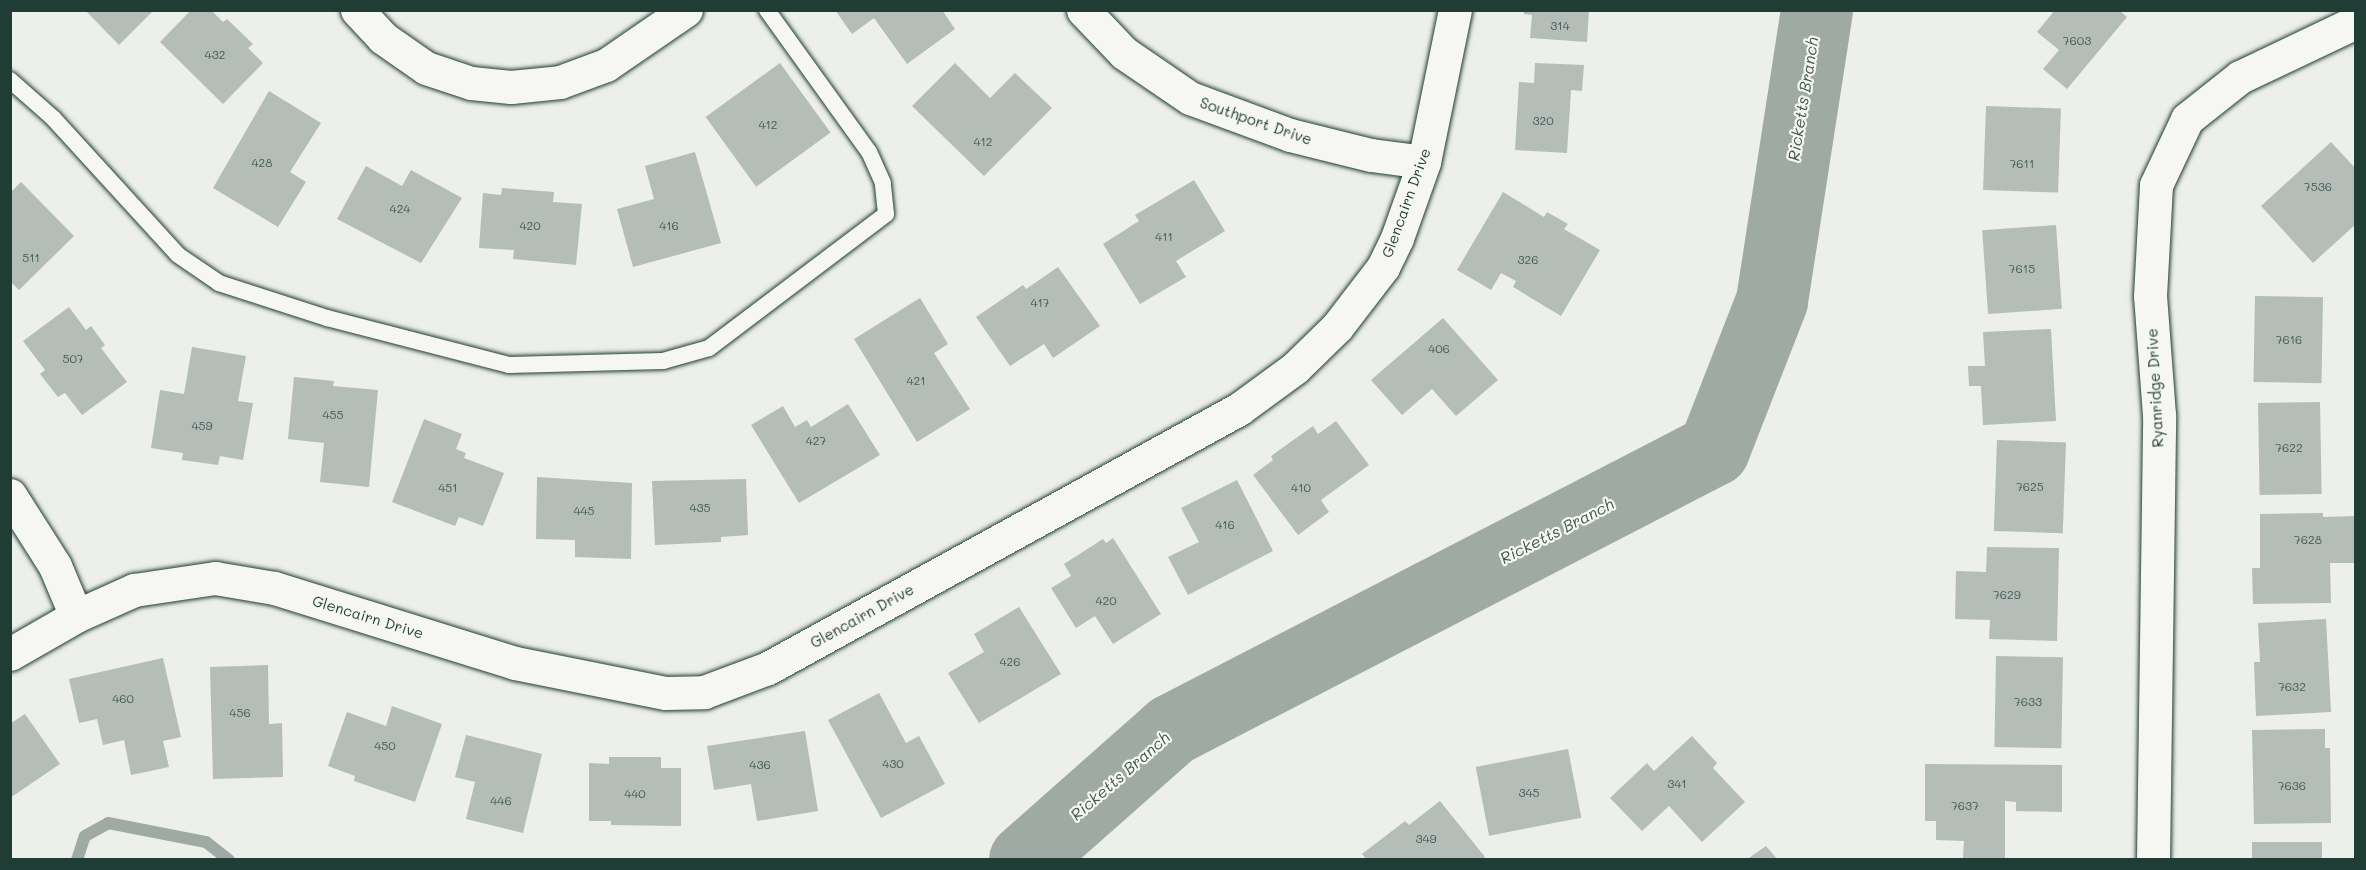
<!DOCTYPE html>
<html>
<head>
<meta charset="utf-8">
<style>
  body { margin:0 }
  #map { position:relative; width:2366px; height:870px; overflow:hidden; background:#edefea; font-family:Mali,sans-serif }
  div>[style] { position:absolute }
  .stream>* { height:12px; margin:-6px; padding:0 6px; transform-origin:6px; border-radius:6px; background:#9faaa4 }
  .river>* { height:72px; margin:-36px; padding:0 36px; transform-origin:36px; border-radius:36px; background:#9faaa4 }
  .building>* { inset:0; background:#b4bdb8; transform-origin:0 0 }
  .roads { filter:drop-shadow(0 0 2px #1f3d34) drop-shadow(0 0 2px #1f3d34) }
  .service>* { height:16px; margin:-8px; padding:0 8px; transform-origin:8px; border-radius:8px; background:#f6f6f2 }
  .minor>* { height:33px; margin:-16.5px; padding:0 16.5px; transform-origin:16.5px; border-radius:16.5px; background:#f6f6f2 }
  span { translate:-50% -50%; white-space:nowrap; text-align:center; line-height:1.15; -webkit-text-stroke:4.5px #f6f6f2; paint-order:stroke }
  .number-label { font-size:12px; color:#445d55 }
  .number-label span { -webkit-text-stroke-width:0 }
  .street-label { font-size:15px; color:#1f3d34 }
  .water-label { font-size:16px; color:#3f5850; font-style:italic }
  .frame { position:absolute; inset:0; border:12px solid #1f3d34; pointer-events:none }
</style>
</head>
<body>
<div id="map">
  <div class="stream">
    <div style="left:77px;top:860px;width:25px;rotate:-72deg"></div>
    <div style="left:85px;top:836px;width:26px;rotate:-29deg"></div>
    <div style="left:108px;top:823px;width:100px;rotate:11deg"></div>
    <div style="left:206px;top:842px;width:29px;rotate:38deg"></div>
  </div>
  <div class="river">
    <div style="left:1025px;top:860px;width:196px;rotate:-41.5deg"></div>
    <div style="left:1172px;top:730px;width:610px;rotate:-27.32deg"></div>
    <div style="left:1714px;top:450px;width:160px;rotate:-68.7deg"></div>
    <div style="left:1772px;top:301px;width:294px;rotate:-81.2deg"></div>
  </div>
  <div class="building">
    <div style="clip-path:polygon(85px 10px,154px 10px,119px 45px)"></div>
    <div style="clip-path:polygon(191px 10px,211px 10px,223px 22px,227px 19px,253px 44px,248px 48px,263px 63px,223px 104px,160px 42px)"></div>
    <div style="clip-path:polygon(835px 10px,942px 10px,955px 29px,907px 64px,874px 18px,852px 34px)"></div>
    <div style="clip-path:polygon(1524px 10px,1589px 10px,1587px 42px,1530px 38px,1532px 15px,1524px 14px)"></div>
    <div style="clip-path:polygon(2055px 10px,2119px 10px,2127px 17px,2067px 89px,2043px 69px,2059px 50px,2037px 32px)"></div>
    <div style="left:780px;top:63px;width:86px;height:92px;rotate:54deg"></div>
    <div style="clip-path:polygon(955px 63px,990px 98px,1015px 73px,1052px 108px,984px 176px,912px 106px)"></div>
    <div style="clip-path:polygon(1535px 63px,1584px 65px,1582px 91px,1571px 90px,1567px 153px,1515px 150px,1519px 82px,1534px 83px)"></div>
    <div style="clip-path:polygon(269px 91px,321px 123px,290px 172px,306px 182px,278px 227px,213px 188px)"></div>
    <div style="left:1986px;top:106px;width:75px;height:84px;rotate:2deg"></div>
    <div style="clip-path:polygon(2331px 142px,2356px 169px,2356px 224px,2313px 263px,2261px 206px)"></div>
    <div style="clip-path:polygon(695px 152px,721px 243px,633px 267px,617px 209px,654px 199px,645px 166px)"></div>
    <div style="clip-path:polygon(366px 166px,402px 186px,411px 170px,462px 198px,421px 263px,337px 219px)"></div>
    <div style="clip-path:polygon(1194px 180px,1225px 231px,1176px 261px,1186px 277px,1140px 304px,1103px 244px,1139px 221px,1135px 215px)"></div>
    <div style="clip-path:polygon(21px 182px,74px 236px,19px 290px,10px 281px,10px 193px)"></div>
    <div style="clip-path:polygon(502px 188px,554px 192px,553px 202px,582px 204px,576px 265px,513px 259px,514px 250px,479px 248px,483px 193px,501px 195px)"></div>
    <div style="clip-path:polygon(1503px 192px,1544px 217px,1547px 212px,1568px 224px,1564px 229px,1600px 250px,1561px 316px,1513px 287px,1516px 281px,1501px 273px,1491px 290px,1457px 270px)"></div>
    <div style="left:2056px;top:225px;width:84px;height:74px;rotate:86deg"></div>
    <div style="clip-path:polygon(1058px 267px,1100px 326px,1053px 358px,1044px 344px,1010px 366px,976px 317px,1023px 285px,1026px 289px)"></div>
    <div style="left:2255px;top:296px;width:68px;height:86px;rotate:1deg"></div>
    <div style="clip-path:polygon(920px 298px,948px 344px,934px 353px,970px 409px,917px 442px,854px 339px)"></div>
    <div style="clip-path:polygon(69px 307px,86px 330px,91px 326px,105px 345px,101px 348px,127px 382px,82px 415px,65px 393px,58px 397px,40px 374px,45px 370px,23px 341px)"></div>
    <div style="clip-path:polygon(1443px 318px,1498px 380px,1456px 416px,1432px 389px,1402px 415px,1371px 380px)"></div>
    <div style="clip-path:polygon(2051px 329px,2056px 421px,1983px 425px,1981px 386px,1969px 386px,1968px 366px,1985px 366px,1983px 332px)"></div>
    <div style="clip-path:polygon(192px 347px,246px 356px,238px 401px,253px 403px,243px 460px,220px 456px,218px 465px,182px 460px,183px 453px,151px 448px,160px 390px,184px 394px)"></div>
    <div style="clip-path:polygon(294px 377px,334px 381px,333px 386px,378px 390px,369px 487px,320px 482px,324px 443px,288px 439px)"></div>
    <div style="left:2320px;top:402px;width:92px;height:62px;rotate:89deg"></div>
    <div style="clip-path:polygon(848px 404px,880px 455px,799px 503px,751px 425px,783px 406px,795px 427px,807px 420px,811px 427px)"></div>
    <div style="clip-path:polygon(424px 419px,462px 434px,456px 449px,466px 453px,464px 458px,504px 473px,483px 526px,459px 517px,455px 526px,392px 502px)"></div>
    <div style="clip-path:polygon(1336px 421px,1369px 465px,1321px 500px,1329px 512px,1298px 535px,1253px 475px,1273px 460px,1271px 456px,1313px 426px,1318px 434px)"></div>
    <div style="left:1997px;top:440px;width:69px;height:91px;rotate:2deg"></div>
    <div style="clip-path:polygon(537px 477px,632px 483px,631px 559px,575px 557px,575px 540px,536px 539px)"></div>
    <div style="clip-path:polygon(746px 479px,748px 535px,721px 537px,721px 542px,655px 545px,652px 481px)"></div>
    <div style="clip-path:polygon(1237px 480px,1273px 551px,1188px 595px,1168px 557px,1199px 542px,1181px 508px)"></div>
    <div style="clip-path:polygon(2323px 513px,2323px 517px,2356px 516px,2356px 563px,2330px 563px,2331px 603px,2253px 604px,2252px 568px,2260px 568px,2260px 514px)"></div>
    <div style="clip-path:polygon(1113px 538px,1161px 614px,1113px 644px,1095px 616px,1076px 628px,1051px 588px,1071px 576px,1064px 564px,1103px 539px,1106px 543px)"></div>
    <div style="clip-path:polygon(1987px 547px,2059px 548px,2057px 641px,1989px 639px,1990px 620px,1955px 619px,1956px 571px,1986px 572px)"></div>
    <div style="clip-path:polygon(1019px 607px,1061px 674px,979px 723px,948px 673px,984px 652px,974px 634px)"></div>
    <div style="clip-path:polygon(2326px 619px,2331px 712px,2256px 716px,2254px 662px,2260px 662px,2258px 623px)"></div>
    <div style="left:1996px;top:656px;width:67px;height:91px;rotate:1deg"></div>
    <div style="clip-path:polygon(163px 658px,181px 737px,163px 741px,169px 767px,131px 775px,124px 740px,103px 745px,97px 719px,79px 723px,69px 679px)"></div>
    <div style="clip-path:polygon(268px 665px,269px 724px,282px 723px,283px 777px,213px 779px,210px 667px)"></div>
    <div style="clip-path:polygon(879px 693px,906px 743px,919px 736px,945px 784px,881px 818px,828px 720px)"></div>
    <div style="clip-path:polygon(392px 706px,442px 724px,415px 802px,354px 781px,355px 776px,328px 766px,347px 712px,386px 726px)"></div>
    <div style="clip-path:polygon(25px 714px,60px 764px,10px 798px,10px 724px)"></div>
    <div style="clip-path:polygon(2325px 729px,2325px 748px,2330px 748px,2331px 823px,2254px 824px,2252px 730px)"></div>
    <div style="clip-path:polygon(805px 731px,818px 811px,757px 821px,751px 784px,714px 790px,707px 746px)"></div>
    <div style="clip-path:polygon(466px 735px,542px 754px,523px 833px,466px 819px,475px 782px,455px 777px)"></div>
    <div style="clip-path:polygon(1692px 736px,1717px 763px,1713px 768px,1745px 802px,1702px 842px,1669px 806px,1642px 831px,1610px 798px,1647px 763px,1654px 771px)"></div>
    <div style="left:1568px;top:749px;width:70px;height:94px;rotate:79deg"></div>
    <div style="clip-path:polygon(609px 757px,661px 757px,661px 768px,681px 768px,681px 826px,611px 825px,611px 821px,589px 821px,589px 763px,609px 764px)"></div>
    <div style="clip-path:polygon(1925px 764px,2062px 765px,2062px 812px,2016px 811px,2016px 802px,2005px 801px,2005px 858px,1963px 858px,1964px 841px,1936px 840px,1936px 821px,1925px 821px)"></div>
    <div style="clip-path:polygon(1440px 801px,1485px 857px,1482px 860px,1367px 860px,1362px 854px,1405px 821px,1409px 825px)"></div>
    <div style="left:2252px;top:842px;width:70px;height:18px"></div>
    <div style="clip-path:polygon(1766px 846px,1778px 860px,1746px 860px)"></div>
  </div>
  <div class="roads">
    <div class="service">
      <div style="left:10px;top:80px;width:57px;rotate:41.5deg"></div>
      <div style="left:53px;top:118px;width:185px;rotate:47.6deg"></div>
      <div style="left:178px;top:255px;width:50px;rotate:34.3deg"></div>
      <div style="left:219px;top:283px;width:114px;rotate:18deg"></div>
      <div style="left:327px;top:318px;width:188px;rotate:14.5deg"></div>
      <div style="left:509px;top:365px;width:154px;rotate:-1.5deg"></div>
      <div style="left:663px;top:361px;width:48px;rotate:-15.8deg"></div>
      <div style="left:709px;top:348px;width:222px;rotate:-37.1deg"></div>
      <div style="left:886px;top:214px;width:31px;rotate:-96deg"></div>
      <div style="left:883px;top:183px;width:34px;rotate:-114deg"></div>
      <div style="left:869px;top:152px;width:175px;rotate:-125.7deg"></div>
    </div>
    <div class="minor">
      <div style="left:357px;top:10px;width:38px;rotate:47deg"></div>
      <div style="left:383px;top:38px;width:52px;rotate:34.9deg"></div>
      <div style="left:426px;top:68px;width:47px;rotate:18.4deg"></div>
      <div style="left:471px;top:83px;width:40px;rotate:5.7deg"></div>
      <div style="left:511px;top:87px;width:49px;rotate:-5.8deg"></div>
      <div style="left:560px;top:82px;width:49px;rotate:-20.3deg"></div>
      <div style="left:606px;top:65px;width:97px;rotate:-34.5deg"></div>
      <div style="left:1083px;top:10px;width:59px;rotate:46.4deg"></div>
      <div style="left:1124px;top:53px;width:80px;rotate:34.3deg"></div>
      <div style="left:1190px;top:98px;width:107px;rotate:20.3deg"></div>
      <div style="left:1290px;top:135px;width:83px;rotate:13.9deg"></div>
      <div style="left:1371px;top:155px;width:53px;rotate:7.5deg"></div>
      <div style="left:10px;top:495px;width:84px;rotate:57.6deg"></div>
      <div style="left:55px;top:566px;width:54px;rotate:67.2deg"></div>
      <div style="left:10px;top:654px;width:76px;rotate:-29.9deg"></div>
      <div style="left:76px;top:616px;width:64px;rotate:-24.1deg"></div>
      <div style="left:134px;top:590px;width:82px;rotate:-8.4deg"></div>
      <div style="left:215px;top:578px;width:60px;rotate:9.6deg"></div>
      <div style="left:274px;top:588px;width:252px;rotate:17.3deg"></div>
      <div style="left:515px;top:663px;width:153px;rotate:11.3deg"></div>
      <div style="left:665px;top:693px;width:39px;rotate:-1deg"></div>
      <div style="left:704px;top:692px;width:68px;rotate:-20.6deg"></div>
      <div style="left:768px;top:668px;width:538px;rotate:-28.81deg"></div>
      <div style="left:1239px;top:409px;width:69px;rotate:-36.2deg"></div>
      <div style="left:1295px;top:368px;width:59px;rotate:-44.3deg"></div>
      <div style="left:1337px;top:327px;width:76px;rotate:-52.5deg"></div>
      <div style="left:1383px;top:267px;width:32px;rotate:-64deg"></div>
      <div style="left:1397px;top:238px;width:81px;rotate:-70.4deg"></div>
      <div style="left:1424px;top:162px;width:155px;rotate:-78.5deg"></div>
      <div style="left:2153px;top:860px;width:445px;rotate:-89.2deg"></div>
      <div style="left:2159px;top:415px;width:119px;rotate:-94.3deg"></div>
      <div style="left:2150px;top:296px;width:111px;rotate:-86.9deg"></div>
      <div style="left:2156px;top:185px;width:73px;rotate:-64.8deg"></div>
      <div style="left:2187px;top:119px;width:68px;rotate:-38.4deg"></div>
      <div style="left:2240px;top:77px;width:128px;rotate:-25.4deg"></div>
    </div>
  </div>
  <div class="number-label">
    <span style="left:1560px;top:26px">314</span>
    <span style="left:2077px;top:41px">7603</span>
    <span style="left:215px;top:55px">432</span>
    <span style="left:1543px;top:121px">320</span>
    <span style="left:768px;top:125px">412</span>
    <span style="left:983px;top:142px">412</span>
    <span style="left:262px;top:163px">428</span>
    <span style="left:2022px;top:164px">7611</span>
    <span style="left:2318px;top:187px">7536</span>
    <span style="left:400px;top:209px">424</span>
    <span style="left:530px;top:226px">420</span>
    <span style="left:669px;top:226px">416</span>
    <span style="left:1164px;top:237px">411</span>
    <span style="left:31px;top:258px">511</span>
    <span style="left:1528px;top:260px">326</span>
    <span style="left:2022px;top:269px">7615</span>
    <span style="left:1040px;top:303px">417</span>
    <span style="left:2289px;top:340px">7616</span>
    <span style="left:1439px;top:349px">406</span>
    <span style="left:73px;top:359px">507</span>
    <span style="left:916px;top:381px">421</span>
    <span style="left:333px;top:415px">455</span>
    <span style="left:202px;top:426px">459</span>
    <span style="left:816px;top:441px">427</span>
    <span style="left:2289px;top:448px">7622</span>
    <span style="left:2030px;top:487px">7625</span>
    <span style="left:448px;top:488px">451</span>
    <span style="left:1301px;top:488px">410</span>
    <span style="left:700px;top:508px">435</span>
    <span style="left:584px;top:511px">445</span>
    <span style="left:1225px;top:525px">416</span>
    <span style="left:2308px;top:540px">7628</span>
    <span style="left:2007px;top:595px">7629</span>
    <span style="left:1106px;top:601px">420</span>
    <span style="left:1010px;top:662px">426</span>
    <span style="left:2292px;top:687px">7632</span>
    <span style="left:123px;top:699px">460</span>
    <span style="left:2028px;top:702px">7633</span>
    <span style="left:240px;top:713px">456</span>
    <span style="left:385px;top:746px">450</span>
    <span style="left:893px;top:764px">430</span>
    <span style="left:760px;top:765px">436</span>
    <span style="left:1677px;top:784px">341</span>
    <span style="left:2292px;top:786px">7636</span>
    <span style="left:1529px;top:793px">345</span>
    <span style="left:635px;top:794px">440</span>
    <span style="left:501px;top:801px">446</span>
    <span style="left:1965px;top:806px">7637</span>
    <span style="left:1426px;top:839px">349</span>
  </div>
  <div class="street-label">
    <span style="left:1256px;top:121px;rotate:19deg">Southport Drive</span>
    <span style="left:1406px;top:203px;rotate:-70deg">Glencairn Drive</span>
    <span style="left:2155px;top:388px;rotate:-93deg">Ryanridge Drive</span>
    <span style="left:862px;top:616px;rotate:-29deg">Glencairn Drive</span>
    <span style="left:368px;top:617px;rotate:17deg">Glencairn Drive</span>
  </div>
  <div class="water-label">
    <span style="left:1803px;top:99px;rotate:-81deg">Ricketts Branch</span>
    <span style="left:1557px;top:531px;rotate:-27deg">Ricketts Branch</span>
    <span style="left:1120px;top:776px;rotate:-41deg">Ricketts Branch</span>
  </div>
  <div class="frame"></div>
</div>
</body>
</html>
